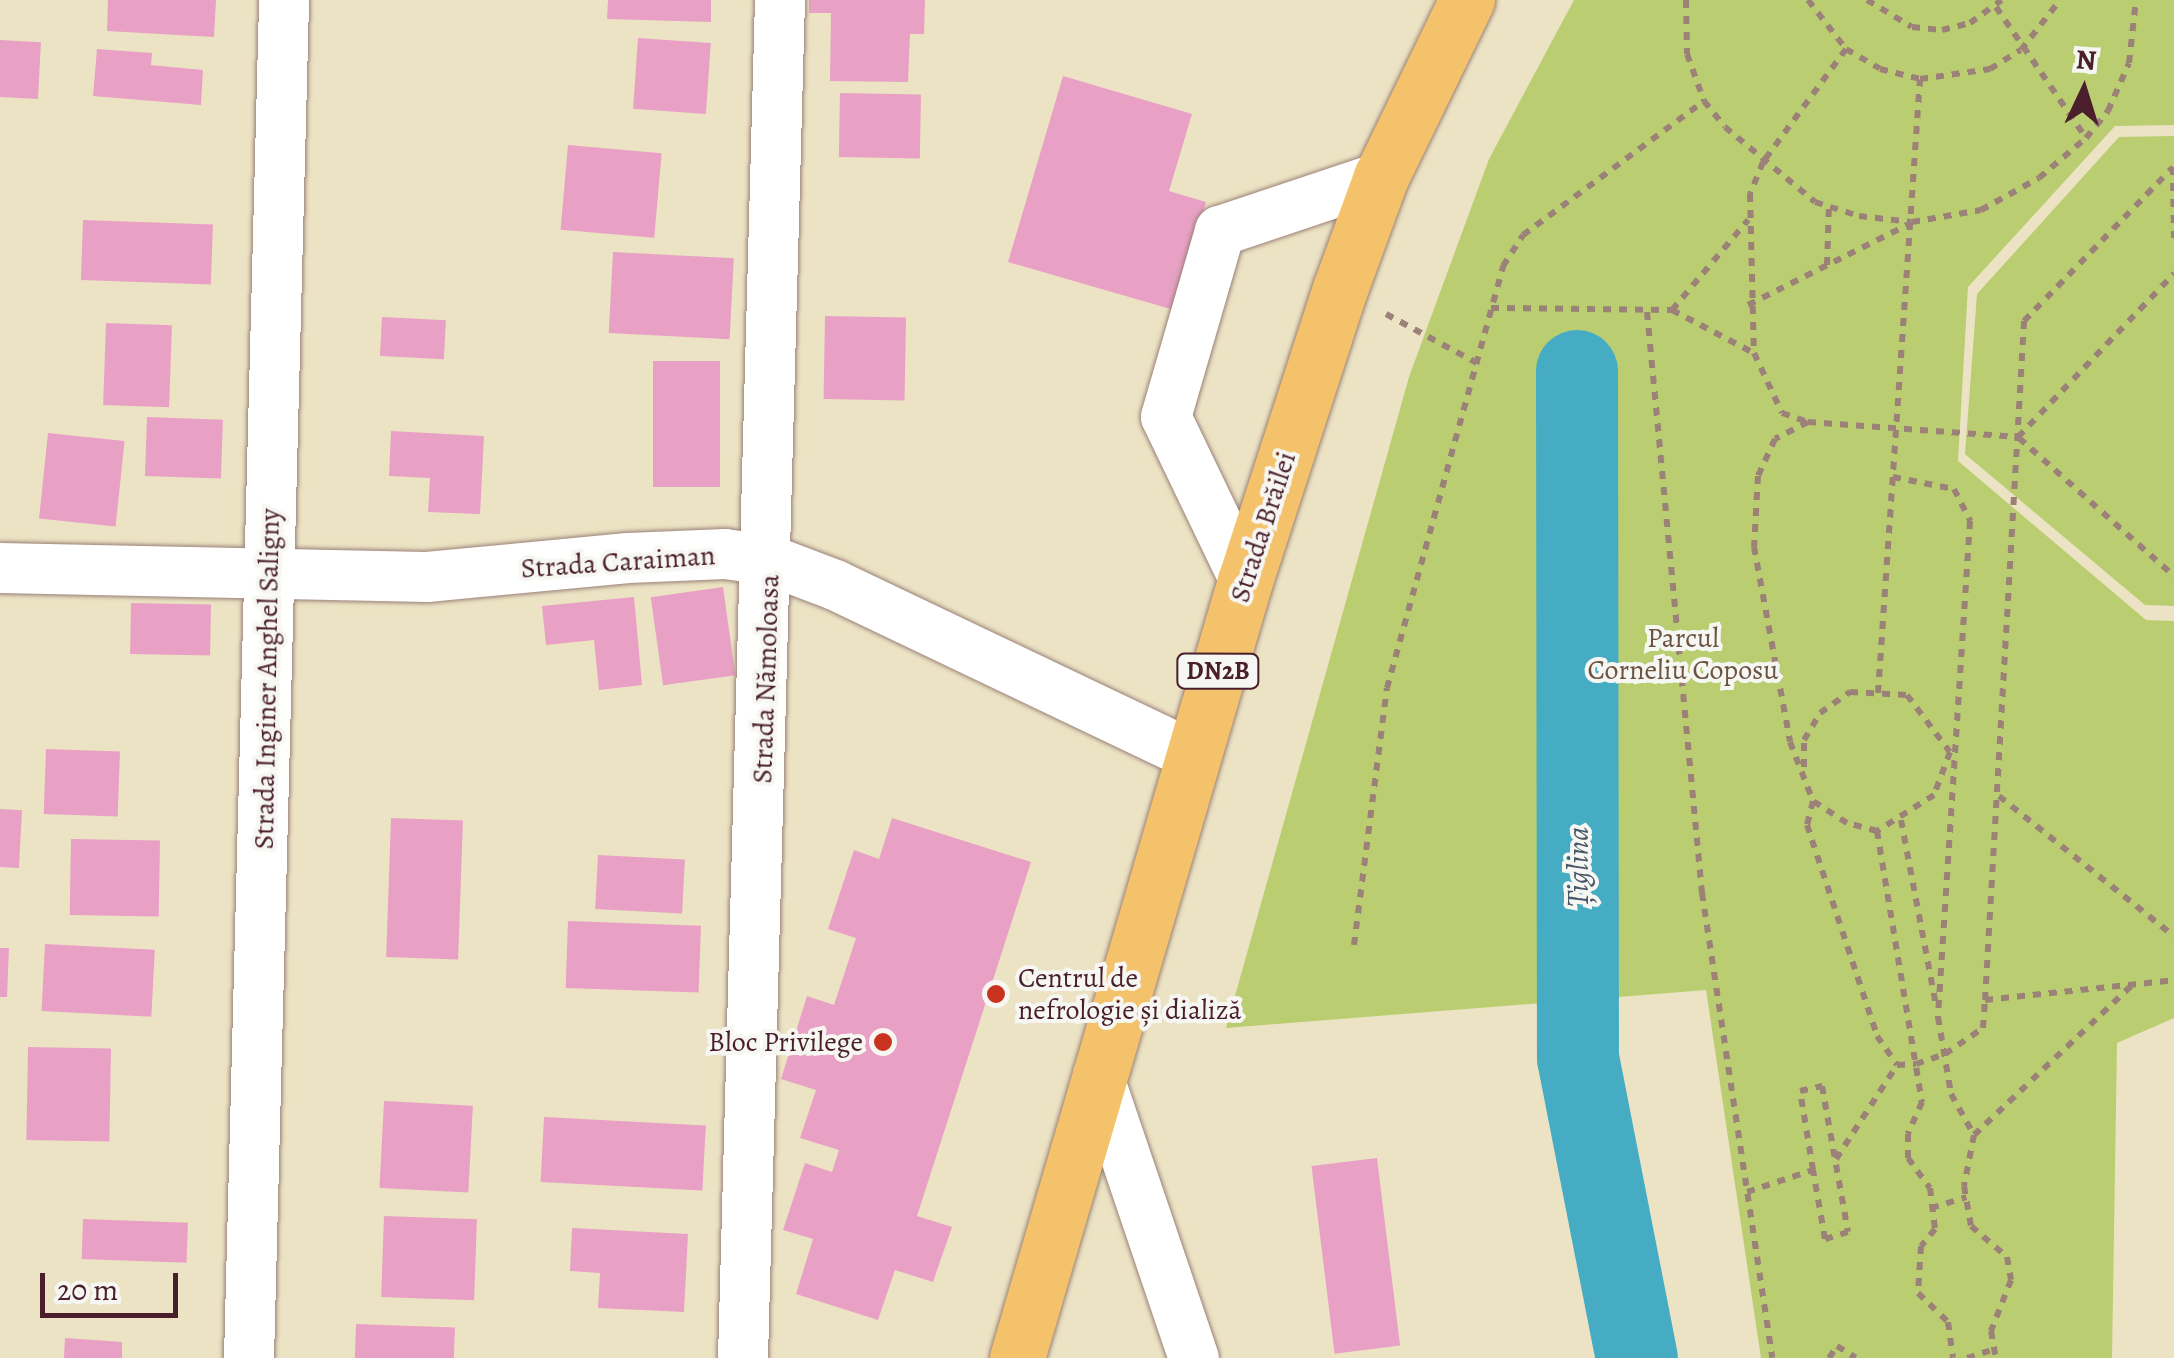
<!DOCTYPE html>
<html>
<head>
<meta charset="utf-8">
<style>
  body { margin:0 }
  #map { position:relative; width:2174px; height:1358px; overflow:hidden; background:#ece3c4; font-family:Alegreya,serif }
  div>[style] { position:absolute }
  .green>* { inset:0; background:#bacd71 }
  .river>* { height:82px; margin:-41px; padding:0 41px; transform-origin:41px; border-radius:41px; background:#45acc4 }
  .building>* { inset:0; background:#e8a1c5; transform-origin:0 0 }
  .path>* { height:6px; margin-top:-3px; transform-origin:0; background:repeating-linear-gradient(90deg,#9b8178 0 8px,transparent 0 16px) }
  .roads { filter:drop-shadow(0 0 2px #9b8178) drop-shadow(0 0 2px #9b8178) }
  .minor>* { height:50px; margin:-25px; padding:0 25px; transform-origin:25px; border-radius:25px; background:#fff }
  .major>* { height:55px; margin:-27.5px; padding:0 27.5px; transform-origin:27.5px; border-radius:27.5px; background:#f3c26a }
  .dots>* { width:28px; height:28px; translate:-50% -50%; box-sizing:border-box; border:5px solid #f6f6f2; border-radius:50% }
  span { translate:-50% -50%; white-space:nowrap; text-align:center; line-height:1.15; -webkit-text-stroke:8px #f6f6f2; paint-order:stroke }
  .shield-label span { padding:2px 8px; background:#f6f6f2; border:2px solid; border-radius:8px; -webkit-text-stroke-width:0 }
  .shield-label { font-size:25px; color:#4a1f2b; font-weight:700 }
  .street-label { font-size:28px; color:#4a1f2b }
  .park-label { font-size:28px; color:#6c5340 }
  .poi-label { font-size:28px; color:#4a1f2b }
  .left { translate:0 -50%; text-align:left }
  .right { translate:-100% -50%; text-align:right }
  .water-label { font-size:30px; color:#485768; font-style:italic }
  .north { position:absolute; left:2034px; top:40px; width:100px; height:100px; -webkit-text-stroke:8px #f6f6f2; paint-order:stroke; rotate:4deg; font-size:28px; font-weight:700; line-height:40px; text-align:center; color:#4a1f2b }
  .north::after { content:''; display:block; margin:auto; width:35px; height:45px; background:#4a1f2b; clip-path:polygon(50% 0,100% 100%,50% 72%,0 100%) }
  .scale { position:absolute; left:40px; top:1273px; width:138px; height:45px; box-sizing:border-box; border:5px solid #4a1f2b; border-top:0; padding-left:12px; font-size:30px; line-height:35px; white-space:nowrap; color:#4a1f2b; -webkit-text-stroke:8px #f6f6f2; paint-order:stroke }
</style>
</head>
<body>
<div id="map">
  <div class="green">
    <div style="clip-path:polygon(1574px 0,2174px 0,2174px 125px,2115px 126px,1968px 287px,1958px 461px,2146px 620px,2174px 621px,2174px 1018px,2117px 1043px,2112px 1358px,1761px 1358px,1706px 990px,1226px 1028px,1409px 377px,1489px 159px)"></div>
    <div style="clip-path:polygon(2174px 136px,2174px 606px,2145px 605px,1965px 454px,1977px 294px,2119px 137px)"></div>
  </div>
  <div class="river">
    <div style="left:1577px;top:371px;width:687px;rotate:89.92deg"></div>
    <div style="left:1578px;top:1058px;width:306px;rotate:78.9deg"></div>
  </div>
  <div class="building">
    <div style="clip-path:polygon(108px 0,216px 0,214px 37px,107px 31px)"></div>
    <div style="clip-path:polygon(608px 0,711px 0,711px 22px,607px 19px)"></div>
    <div style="clip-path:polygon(809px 0,925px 0,924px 34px,910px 34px,908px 82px,830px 81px,831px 13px,809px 13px)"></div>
    <div style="left:638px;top:38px;width:73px;height:71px;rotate:4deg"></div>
    <div style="left:0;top:40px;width:41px;height:57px;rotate:3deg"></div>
    <div style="clip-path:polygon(97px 49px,152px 53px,151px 65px,203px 70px,201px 105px,93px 96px)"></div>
    <div style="clip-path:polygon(1063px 76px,1192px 114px,1169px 191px,1206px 202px,1174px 310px,1008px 262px)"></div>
    <div style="left:840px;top:93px;width:81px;height:64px;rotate:1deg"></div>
    <div style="left:568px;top:145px;width:94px;height:85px;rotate:5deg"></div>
    <div style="left:83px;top:220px;width:130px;height:60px;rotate:2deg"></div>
    <div style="left:613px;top:252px;width:121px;height:81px;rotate:3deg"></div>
    <div style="left:825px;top:316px;width:81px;height:83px;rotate:1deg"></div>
    <div style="left:382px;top:317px;width:64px;height:39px;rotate:3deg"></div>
    <div style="left:106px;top:323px;width:66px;height:82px;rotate:2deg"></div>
    <div style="left:720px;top:361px;width:126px;height:67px;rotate:90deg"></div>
    <div style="left:147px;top:417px;width:76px;height:59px;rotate:2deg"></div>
    <div style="clip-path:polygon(391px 431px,484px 436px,480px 514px,428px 512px,430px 478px,389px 476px)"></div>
    <div style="left:48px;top:433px;width:77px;height:86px;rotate:6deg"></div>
    <div style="left:723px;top:587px;width:89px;height:73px;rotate:82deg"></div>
    <div style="clip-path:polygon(634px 597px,642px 685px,599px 690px,594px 640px,546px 645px,542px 606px)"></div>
    <div style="left:131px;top:603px;width:80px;height:51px;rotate:1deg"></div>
    <div style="left:46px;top:749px;width:74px;height:65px;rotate:2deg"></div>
    <div style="left:0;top:809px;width:22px;height:58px;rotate:3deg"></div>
    <div style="left:391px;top:818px;width:72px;height:139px;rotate:2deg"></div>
    <div style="clip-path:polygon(892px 818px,1031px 862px,917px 1216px,952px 1227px,933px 1282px,895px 1270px,878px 1320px,796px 1294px,813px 1239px,783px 1230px,805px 1163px,832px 1172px,839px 1150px,800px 1138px,816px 1090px,781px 1079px,807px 996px,834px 1005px,856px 938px,828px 929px,854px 850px,879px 859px)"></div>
    <div style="left:71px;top:839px;width:89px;height:76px;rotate:1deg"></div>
    <div style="left:598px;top:855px;width:87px;height:54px;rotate:3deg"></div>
    <div style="left:568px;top:921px;width:133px;height:67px;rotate:2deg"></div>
    <div style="left:45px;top:944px;width:110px;height:67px;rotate:3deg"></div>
    <div style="clip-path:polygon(0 948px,9px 948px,7px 997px,0 997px)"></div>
    <div style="left:28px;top:1047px;width:83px;height:93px;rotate:1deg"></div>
    <div style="left:384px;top:1101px;width:89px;height:87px;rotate:3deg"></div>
    <div style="left:544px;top:1117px;width:162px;height:65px;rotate:3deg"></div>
    <div style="left:1377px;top:1158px;width:189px;height:66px;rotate:83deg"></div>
    <div style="left:384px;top:1216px;width:93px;height:81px;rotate:2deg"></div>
    <div style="left:83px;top:1219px;width:105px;height:40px;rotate:2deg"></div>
    <div style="clip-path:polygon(572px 1228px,688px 1234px,684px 1312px,598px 1308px,600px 1273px,570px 1271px)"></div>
    <div style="left:356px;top:1324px;width:99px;height:34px;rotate:2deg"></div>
    <div style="clip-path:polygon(65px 1338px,122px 1342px,122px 1358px,64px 1358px)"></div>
  </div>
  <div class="path">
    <div style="left:1686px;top:0;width:54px;rotate:88.9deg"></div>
    <div style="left:1687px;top:54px;width:50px;rotate:70.1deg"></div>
    <div style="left:1704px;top:101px;width:33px;rotate:51deg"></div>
    <div style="left:1725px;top:127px;width:117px;rotate:39.8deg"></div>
    <div style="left:1815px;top:202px;width:46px;rotate:17.7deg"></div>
    <div style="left:1859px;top:216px;width:53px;rotate:6.5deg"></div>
    <div style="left:1912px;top:222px;width:70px;rotate:-9.9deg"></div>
    <div style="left:1981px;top:210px;width:66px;rotate:-28.9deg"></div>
    <div style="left:2039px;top:178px;width:62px;rotate:-40.4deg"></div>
    <div style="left:2086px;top:138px;width:35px;rotate:-51deg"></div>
    <div style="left:2108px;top:111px;width:52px;rotate:-66.4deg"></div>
    <div style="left:2129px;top:63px;width:63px;rotate:-83.7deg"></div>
    <div style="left:1808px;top:0;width:62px;rotate:52.2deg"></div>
    <div style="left:1846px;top:49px;width:39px;rotate:30deg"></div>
    <div style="left:1880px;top:69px;width:41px;rotate:14deg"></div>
    <div style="left:1920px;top:79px;width:71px;rotate:-8.1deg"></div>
    <div style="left:1990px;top:69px;width:36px;rotate:-32deg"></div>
    <div style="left:2021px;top:50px;width:63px;rotate:-52deg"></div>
    <div style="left:1867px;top:0;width:52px;rotate:31deg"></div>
    <div style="left:1912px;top:27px;width:30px;rotate:6deg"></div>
    <div style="left:1942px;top:30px;width:29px;rotate:-14deg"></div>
    <div style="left:1970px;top:23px;width:39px;rotate:-36deg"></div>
    <div style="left:1996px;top:7px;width:159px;rotate:55.5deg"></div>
    <div style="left:1846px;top:49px;width:140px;rotate:126.3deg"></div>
    <div style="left:1763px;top:162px;width:35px;rotate:112deg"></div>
    <div style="left:1750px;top:194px;width:159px;rotate:88.6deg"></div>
    <div style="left:1754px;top:353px;width:66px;rotate:65deg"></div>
    <div style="left:1782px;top:413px;width:28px;rotate:19deg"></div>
    <div style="left:1808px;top:422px;width:211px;rotate:4.1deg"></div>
    <div style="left:2018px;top:437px;width:226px;rotate:-46.3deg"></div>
    <div style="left:1827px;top:265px;width:59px;rotate:-88.1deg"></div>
    <div style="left:1748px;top:305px;width:182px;rotate:-26.7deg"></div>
    <div style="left:1491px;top:308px;width:181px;rotate:0.6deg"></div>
    <div style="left:1672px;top:310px;width:93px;rotate:27.7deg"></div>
    <div style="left:1672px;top:310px;width:118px;rotate:-49.8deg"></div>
    <div style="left:1647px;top:312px;width:584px;rotate:84.59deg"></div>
    <div style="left:1702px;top:893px;width:470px;rotate:81.4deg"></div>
    <div style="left:1386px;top:314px;width:103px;rotate:28.3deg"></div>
    <div style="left:1808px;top:422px;width:37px;rotate:153deg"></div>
    <div style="left:1775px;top:439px;width:41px;rotate:114.7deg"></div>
    <div style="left:1758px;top:476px;width:71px;rotate:93.2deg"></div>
    <div style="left:1754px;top:547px;width:198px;rotate:79.5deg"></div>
    <div style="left:1790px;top:742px;width:63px;rotate:68.7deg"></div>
    <div style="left:1813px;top:801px;width:25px;rotate:104deg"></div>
    <div style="left:1807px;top:825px;width:222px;rotate:71.6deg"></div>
    <div style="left:1877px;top:1036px;width:35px;rotate:55deg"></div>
    <div style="left:1897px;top:1065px;width:19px;rotate:-3deg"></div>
    <div style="left:1916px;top:1064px;width:31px;rotate:-19deg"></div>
    <div style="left:1945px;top:1054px;width:46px;rotate:-34.4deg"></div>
    <div style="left:1983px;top:1028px;width:28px;rotate:-86deg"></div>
    <div style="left:1985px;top:1000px;width:190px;rotate:-6deg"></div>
    <div style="left:2019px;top:438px;width:208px;rotate:41.7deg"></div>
    <div style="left:1893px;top:477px;width:62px;rotate:11.1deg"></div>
    <div style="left:1954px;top:489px;width:36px;rotate:63deg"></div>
    <div style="left:1970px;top:521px;width:499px;rotate:93.7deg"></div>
    <div style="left:1878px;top:693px;width:615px;rotate:-86.09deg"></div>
    <div style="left:1804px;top:767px;width:27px;rotate:-90deg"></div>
    <div style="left:1804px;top:740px;width:31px;rotate:-59deg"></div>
    <div style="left:1820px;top:713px;width:37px;rotate:-35deg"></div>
    <div style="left:1850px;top:692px;width:57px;rotate:3deg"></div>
    <div style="left:1907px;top:695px;width:71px;rotate:53deg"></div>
    <div style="left:1950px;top:752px;width:46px;rotate:110.4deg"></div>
    <div style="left:1934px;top:795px;width:67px;rotate:147.7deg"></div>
    <div style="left:1877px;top:831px;width:31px;rotate:-165deg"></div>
    <div style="left:1847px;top:823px;width:40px;rotate:-147.1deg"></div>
    <div style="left:1999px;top:796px;width:224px;rotate:38.7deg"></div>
    <div style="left:1901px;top:820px;width:188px;rotate:79.3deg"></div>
    <div style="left:1877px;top:831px;width:275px;rotate:80.6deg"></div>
    <div style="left:1922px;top:1102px;width:35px;rotate:114deg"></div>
    <div style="left:1908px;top:1134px;width:24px;rotate:90deg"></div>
    <div style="left:1908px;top:1158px;width:37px;rotate:54deg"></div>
    <div style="left:1930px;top:1188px;width:41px;rotate:83deg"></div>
    <div style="left:1935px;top:1229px;width:22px;rotate:129deg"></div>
    <div style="left:1921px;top:1246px;width:47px;rotate:93.7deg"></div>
    <div style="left:1918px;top:1293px;width:42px;rotate:44deg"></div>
    <div style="left:1948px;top:1322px;width:36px;rotate:82deg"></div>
    <div style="left:1354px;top:945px;width:259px;rotate:-82.7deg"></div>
    <div style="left:1387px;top:688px;width:438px;rotate:-74.6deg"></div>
    <div style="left:1503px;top:266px;width:37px;rotate:-57deg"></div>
    <div style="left:1523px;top:235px;width:225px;rotate:-36.5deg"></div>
    <div style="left:1985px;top:1000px;width:680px;rotate:-86.71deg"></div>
    <div style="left:2024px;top:321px;width:214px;rotate:-45.9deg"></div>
    <div style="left:2173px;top:167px;width:71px;rotate:89.2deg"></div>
    <div style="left:1938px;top:1017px;width:78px;rotate:80.4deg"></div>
    <div style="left:1951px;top:1094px;width:47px;rotate:60.7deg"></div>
    <div style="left:1974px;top:1135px;width:52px;rotate:101.1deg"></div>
    <div style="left:1964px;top:1186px;width:41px;rotate:80.1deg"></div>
    <div style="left:1971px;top:1226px;width:48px;rotate:40.7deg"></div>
    <div style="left:2007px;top:1257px;width:23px;rotate:80deg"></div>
    <div style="left:2011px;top:1280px;width:55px;rotate:111.4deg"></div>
    <div style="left:1991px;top:1331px;width:27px;rotate:80deg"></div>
    <div style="left:1974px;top:1135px;width:219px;rotate:-43.5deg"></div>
    <div style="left:1836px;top:1159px;width:112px;rotate:-57deg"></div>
    <div style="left:1747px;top:1192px;width:70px;rotate:-18.4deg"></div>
    <div style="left:1813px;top:1170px;width:80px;rotate:-99.3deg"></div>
    <div style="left:1800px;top:1091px;width:23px;rotate:-13deg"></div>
    <div style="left:1822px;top:1086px;width:148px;rotate:79.9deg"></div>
    <div style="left:1848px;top:1232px;width:24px;rotate:163deg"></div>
    <div style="left:1825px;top:1239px;width:70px;rotate:-99.9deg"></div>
    <div style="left:1931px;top:1208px;width:37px;rotate:-17deg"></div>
    <div style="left:1829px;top:1358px;width:14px;rotate:-56deg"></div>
    <div style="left:1837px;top:1346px;width:22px;rotate:32deg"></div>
    <div style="left:1967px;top:1358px;width:28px;rotate:-18deg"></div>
  </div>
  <div class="roads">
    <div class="minor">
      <div style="left:0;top:568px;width:427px;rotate:1.2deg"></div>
      <div style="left:427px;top:577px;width:202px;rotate:-5.4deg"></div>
      <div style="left:628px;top:558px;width:97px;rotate:-2.4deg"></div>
      <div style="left:725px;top:554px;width:44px;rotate:7.8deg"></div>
      <div style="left:769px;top:560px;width:71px;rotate:20.7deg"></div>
      <div style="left:835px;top:585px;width:397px;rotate:25.5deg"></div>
      <div style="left:1245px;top:581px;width:182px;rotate:-115.7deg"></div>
      <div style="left:1166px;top:417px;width:194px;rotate:-73.8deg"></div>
      <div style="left:1220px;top:231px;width:170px;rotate:-18.5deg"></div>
      <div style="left:1098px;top:1075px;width:299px;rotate:71.3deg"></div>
      <div style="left:249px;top:1358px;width:1358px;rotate:-88.52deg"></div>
      <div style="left:743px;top:1358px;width:1359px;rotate:-88.44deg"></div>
    </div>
    <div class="major">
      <div style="left:1017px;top:1358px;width:810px;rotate:-73.65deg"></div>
      <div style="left:1245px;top:581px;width:307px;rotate:-72deg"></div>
      <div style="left:1340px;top:289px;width:119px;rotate:-69.9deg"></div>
      <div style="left:1381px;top:177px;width:197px;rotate:-64.1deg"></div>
    </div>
  </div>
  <div class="dots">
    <div style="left:996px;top:994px;background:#c8321e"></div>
    <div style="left:883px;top:1042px;background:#c8321e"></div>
  </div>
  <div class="shield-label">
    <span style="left:1218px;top:671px">DN2B</span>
  </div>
  <div class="street-label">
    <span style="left:1263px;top:527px;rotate:-72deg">Strada Brăilei</span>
    <span style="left:618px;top:562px;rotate:-4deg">Strada Caraiman</span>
    <span style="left:267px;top:679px;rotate:-89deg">Strada Inginer Anghel Saligny</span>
    <span style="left:766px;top:679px;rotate:-88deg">Strada Nămoloasa</span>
  </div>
  <div class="park-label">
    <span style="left:1683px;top:654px">Parcul<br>Corneliu Coposu</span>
  </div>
  <div class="poi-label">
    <span class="left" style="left:1018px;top:994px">Centrul de<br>nefrologie și dializă</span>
    <span class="right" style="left:863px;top:1042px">Bloc Privilege</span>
  </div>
  <div class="water-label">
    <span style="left:1578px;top:867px;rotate:-90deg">Țiglina</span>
  </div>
  <div class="north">N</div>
  <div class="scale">20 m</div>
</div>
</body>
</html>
